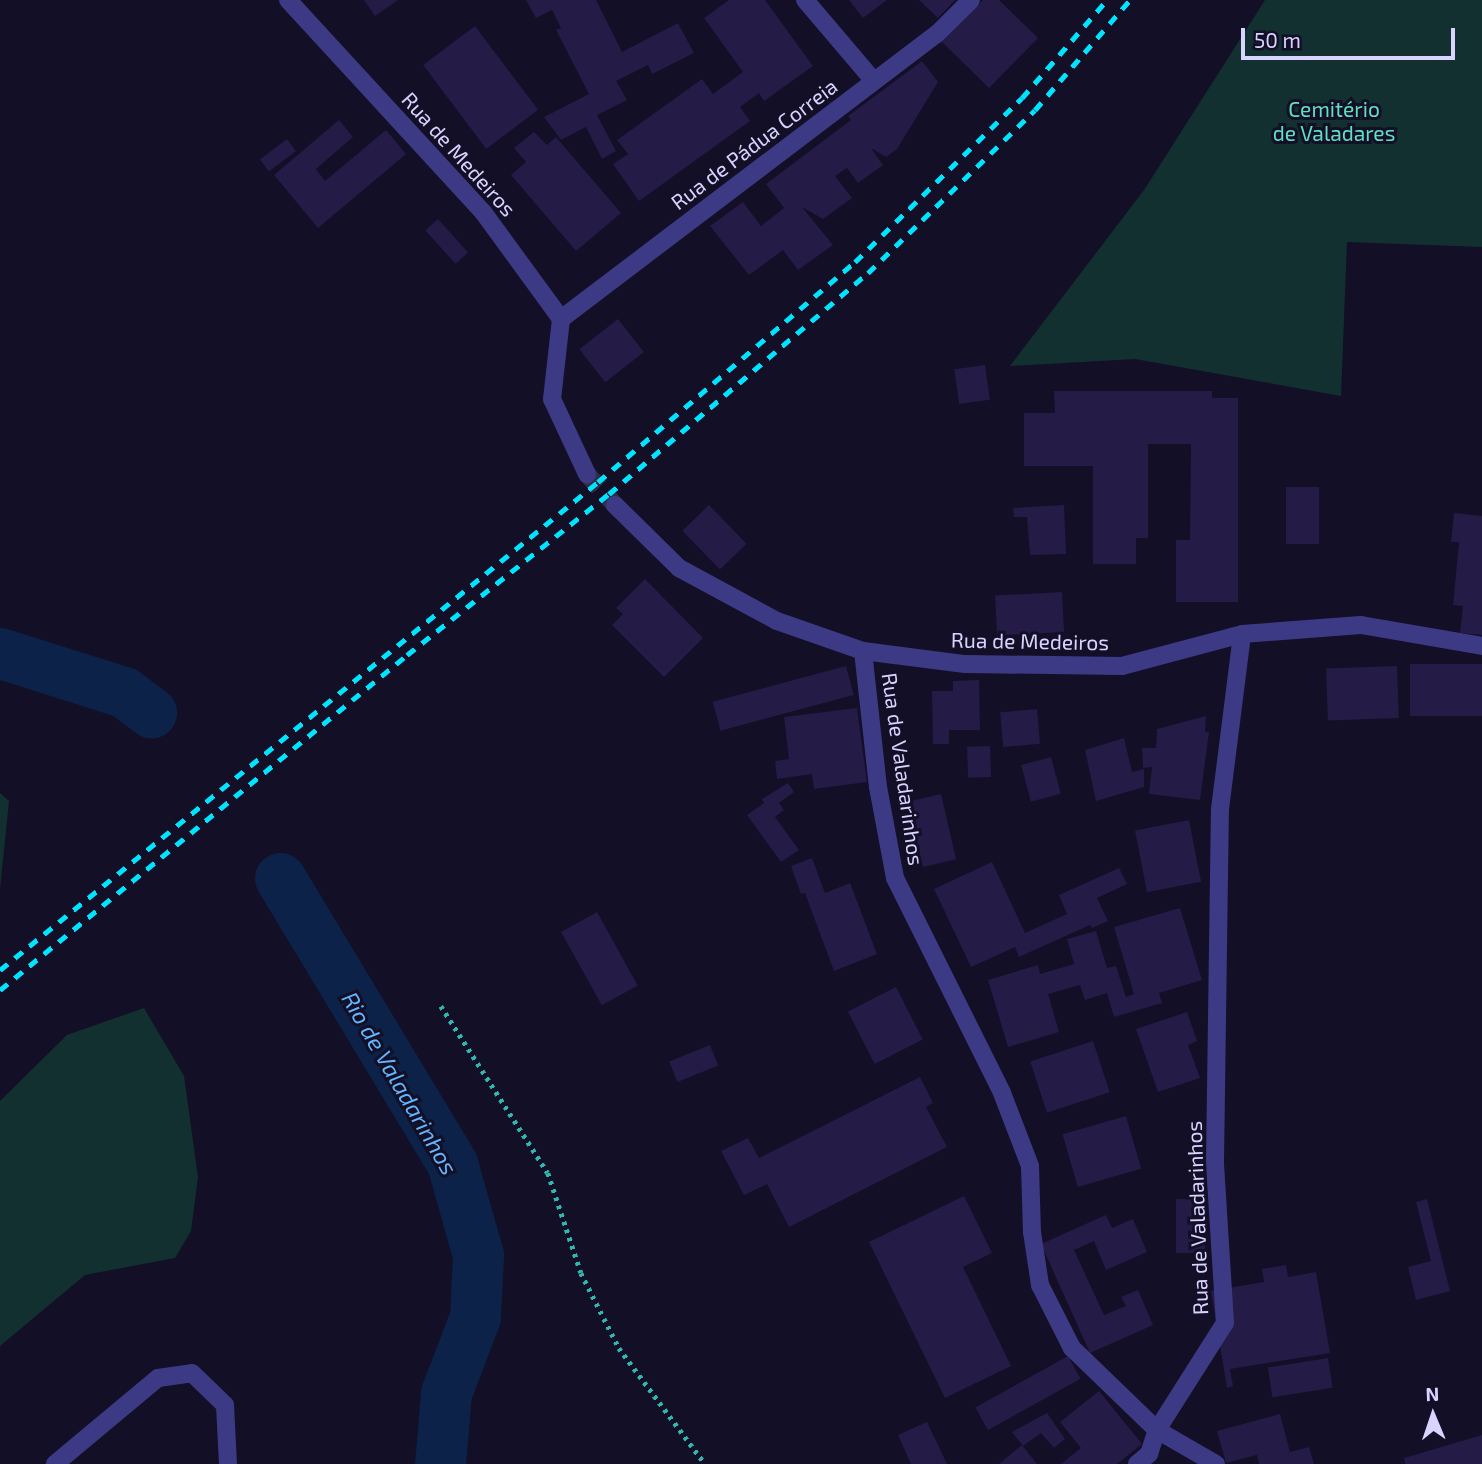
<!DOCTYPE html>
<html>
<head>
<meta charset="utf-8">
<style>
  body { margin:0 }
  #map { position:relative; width:1482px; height:1464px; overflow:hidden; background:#130f26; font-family:"Exo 2",sans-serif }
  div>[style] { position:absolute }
  .green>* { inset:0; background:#12302f }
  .river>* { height:51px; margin:-25.5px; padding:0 25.5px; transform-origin:25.5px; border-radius:25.5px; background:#0c2248 }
  .building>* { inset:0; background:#241b47; transform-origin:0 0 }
  .minor-tunnel>* { height:18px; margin-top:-9px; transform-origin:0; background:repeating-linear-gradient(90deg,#312d47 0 18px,transparent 0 27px) }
  .path>* { height:4.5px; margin-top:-2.25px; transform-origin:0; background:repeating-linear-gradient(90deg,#2fb8b0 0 3.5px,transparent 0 8.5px) }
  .minor>* { height:18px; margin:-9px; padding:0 9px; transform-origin:9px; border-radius:9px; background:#3d3a85 }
  .rail>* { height:5px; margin-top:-2.5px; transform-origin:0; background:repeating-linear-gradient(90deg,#00e5ff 0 10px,transparent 0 19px) }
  span { translate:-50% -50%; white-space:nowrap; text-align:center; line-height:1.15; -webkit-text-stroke:6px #130f26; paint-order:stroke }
  .park-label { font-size:21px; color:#5fe0c0 }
  .street-label { font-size:21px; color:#d9d4ff }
  .water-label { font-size:23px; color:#62b6ff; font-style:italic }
  .north { position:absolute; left:1398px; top:1380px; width:70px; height:70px; -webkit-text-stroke:5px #130f26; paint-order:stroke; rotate:358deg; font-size:19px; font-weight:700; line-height:28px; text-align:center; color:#d9d4ff }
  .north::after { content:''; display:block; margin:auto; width:24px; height:32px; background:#d9d4ff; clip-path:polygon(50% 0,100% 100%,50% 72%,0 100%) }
  .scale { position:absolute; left:1241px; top:28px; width:214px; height:32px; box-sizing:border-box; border:4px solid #d9d4ff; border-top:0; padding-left:9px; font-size:21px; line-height:24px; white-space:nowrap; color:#d9d4ff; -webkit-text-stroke:5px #130f26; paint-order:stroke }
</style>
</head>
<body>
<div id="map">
  <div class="green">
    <div style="clip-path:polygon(1265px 0,1482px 0,1482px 247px,1347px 242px,1341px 396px,1135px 359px,1010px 366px,1144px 190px)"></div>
    <div style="clip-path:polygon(0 793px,9px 801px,0 889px)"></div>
    <div style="clip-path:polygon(144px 1008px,184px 1076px,198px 1177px,191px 1231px,175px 1258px,85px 1275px,0 1346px,0 1101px,67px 1035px)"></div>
  </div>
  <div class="river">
    <div style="left:0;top:653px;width:130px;rotate:17.5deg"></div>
    <div style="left:124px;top:692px;width:34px;rotate:37deg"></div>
    <div style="left:280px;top:878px;width:333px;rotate:58.9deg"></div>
    <div style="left:452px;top:1163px;width:96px;rotate:74.2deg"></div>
    <div style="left:478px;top:1255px;width:62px;rotate:92.8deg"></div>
    <div style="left:475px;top:1317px;width:81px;rotate:110.9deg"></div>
    <div style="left:446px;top:1393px;width:71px;rotate:94.8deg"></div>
  </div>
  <div class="building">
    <div style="clip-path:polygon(364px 0,398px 0,375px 16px)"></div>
    <div style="clip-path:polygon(526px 0,596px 0,622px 52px,678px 23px,694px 53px,652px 74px,648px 65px,616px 81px,627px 100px,597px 115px,616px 151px,602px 159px,586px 127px,561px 140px,544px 117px,589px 94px,556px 30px,561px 28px,552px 10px,536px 18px)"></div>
    <div style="clip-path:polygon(729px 0,765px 0,813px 66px,764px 101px,759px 93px,740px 107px,750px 121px,639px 201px,613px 164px,628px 154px,617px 140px,702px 79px,713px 94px,743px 72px,704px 18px)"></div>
    <div style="clip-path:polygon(849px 0,887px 0,863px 18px)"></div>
    <div style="clip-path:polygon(919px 0,955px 0,938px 18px)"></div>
    <div style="clip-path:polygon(983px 0,999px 0,1038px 38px,989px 88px,942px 42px)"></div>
    <div style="left:475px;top:26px;width:105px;height:65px;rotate:53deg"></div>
    <div style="clip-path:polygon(922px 61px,938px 82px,897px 149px,886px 157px,871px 148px,883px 165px,858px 183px,847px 168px,835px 176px,852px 198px,823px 219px,802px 207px,833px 245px,798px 270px,783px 250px,749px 275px,710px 226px,743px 202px,761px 226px,784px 208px,766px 184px,851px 120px,848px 116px)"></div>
    <div style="clip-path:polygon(339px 120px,353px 137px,316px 169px,325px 181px,386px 130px,406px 154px,318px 228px,274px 175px)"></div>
    <div style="clip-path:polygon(534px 132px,547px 145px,556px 137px,621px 213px,576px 251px,511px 175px,526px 162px,514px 148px)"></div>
    <div style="left:287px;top:139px;width:15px;height:34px;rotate:53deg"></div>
    <div style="left:438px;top:219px;width:45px;height:17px;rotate:48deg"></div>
    <div style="left:618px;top:319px;width:42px;height:49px;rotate:52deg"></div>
    <div style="left:985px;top:365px;width:35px;height:31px;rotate:82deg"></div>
    <div style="clip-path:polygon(1054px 391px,1212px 391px,1212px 398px,1238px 398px,1238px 602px,1176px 602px,1176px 540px,1190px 540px,1191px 444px,1148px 444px,1148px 538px,1136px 538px,1136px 564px,1093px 564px,1093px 466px,1024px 466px,1024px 413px,1055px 413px)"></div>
    <div style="left:1286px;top:487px;width:33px;height:57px"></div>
    <div style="left:709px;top:505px;width:54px;height:37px;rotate:46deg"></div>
    <div style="clip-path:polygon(1064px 505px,1066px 554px,1030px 555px,1027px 517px,1014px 517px,1013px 508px)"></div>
    <div style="clip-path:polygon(1454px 513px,1482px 516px,1482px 635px,1460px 633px,1463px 606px,1453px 605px,1459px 542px,1451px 542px)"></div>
    <div style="clip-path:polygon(645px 579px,703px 638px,664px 677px,612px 625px,623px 614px,616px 608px)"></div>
    <div style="left:1062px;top:592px;width:40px;height:67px;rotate:87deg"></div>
    <div style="left:1482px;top:664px;width:52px;height:72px;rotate:90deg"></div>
    <div style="left:846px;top:666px;width:30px;height:138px;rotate:75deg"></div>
    <div style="left:1397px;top:666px;width:52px;height:71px;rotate:88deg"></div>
    <div style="clip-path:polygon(979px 680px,980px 730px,949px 730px,949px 744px,933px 744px,932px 691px,953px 691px,953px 681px)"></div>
    <div style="clip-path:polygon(857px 708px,867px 782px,814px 789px,812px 774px,777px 779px,775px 761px,789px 759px,784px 717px)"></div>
    <div style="left:1037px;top:709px;width:35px;height:37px;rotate:85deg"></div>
    <div style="clip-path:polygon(1206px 716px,1205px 732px,1209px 732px,1200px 800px,1149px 794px,1152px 767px,1143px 768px,1142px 748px,1156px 748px,1157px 729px)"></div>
    <div style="clip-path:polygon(1124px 738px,1132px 772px,1144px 769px,1144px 787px,1096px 801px,1085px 750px)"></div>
    <div style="left:990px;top:746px;width:31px;height:23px;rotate:88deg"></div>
    <div style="left:1051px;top:757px;width:38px;height:31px;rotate:75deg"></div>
    <div style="clip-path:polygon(788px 783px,794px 792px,779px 803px,784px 810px,775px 817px,799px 850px,781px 862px,747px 815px,764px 803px,762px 799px)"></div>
    <div style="left:941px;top:794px;width:67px;height:34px;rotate:77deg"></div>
    <div style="left:1189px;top:820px;width:63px;height:55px;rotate:79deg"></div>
    <div style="clip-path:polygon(812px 858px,825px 893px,850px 883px,877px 954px,834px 971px,805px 893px,801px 894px,791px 866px)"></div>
    <div style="clip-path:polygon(992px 862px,1025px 933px,1067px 914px,1059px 895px,1119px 868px,1127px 884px,1097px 898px,1108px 921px,1092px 928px,1090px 925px,1019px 957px,1015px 947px,971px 967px,934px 889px)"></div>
    <div style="clip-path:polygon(1180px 908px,1202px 980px,1159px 993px,1162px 1003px,1114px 1017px,1107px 993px,1085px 1000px,1080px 985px,1048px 994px,1059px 1032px,1008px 1047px,988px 980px,1038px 965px,1040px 974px,1074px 964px,1067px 939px,1096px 931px,1107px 968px,1116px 966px,1126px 997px,1134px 994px,1114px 927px)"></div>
    <div style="left:597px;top:912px;width:84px;height:41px;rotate:61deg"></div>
    <div style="left:896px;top:987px;width:59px;height:54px;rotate:63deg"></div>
    <div style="clip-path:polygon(1187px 1012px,1197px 1041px,1188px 1045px,1200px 1078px,1158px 1092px,1136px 1029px)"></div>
    <div style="left:1093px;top:1041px;width:54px;height:66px;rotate:72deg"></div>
    <div style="left:710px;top:1045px;width:22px;height:44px;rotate:68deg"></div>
    <div style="clip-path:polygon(920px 1077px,933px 1103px,926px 1107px,947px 1147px,789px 1227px,767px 1184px,744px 1195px,721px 1151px,748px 1138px,759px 1158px)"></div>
    <div style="left:1126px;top:1116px;width:55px;height:66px;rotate:74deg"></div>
    <div style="clip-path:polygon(964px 1196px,992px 1253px,963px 1267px,1011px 1366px,945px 1398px,869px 1242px)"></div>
    <div style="left:1176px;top:1199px;width:29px;height:54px"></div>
    <div style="clip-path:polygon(1427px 1199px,1450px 1291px,1416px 1300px,1408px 1267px,1431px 1261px,1416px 1202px)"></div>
    <div style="clip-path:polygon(1106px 1215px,1112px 1228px,1133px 1219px,1147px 1252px,1106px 1270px,1094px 1241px,1074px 1250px,1104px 1315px,1126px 1306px,1121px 1297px,1138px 1290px,1153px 1325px,1090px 1353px,1041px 1244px)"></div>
    <div style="clip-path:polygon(1286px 1265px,1288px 1277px,1316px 1272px,1330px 1353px,1230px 1369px,1233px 1386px,1227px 1388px,1211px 1291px,1264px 1282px,1262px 1269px)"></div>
    <div style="left:1068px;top:1356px;width:26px;height:106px;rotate:61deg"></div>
    <div style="left:1328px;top:1358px;width:30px;height:61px;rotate:81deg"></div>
    <div style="clip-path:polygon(1099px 1391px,1142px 1444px,1117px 1464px,1061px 1464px,1081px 1448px,1060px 1422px)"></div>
    <div style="clip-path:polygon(1047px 1413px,1065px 1439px,1054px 1448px,1041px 1433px,1023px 1446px,1012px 1432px)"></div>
    <div style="clip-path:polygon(1280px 1414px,1290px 1452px,1309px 1447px,1314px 1464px,1259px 1464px,1257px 1455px,1226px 1463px,1217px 1431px)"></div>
    <div style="clip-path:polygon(927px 1422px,947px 1464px,911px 1464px,898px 1435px)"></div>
    <div style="clip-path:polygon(1482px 1435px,1482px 1464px,1405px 1464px,1404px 1458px)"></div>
    <div style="clip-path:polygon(1022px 1445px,1037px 1464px,999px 1464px)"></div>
  </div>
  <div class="minor-tunnel">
    <div style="left:587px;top:474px;width:42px;rotate:47.9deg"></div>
  </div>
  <div class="path">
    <div style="left:441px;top:1006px;width:198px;rotate:57.4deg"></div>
    <div style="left:548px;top:1173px;width:105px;rotate:71.7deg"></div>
    <div style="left:581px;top:1273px;width:84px;rotate:63.1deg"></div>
    <div style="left:619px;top:1348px;width:144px;rotate:53.4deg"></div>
  </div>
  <div class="minor">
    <div style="left:288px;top:0;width:288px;rotate:47.4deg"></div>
    <div style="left:483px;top:212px;width:132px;rotate:53.9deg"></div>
    <div style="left:561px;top:319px;width:81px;rotate:96.4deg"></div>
    <div style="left:552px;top:399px;width:83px;rotate:65deg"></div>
    <div style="left:805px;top:0;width:106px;rotate:49.6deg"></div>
    <div style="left:561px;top:319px;width:472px;rotate:-37.2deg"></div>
    <div style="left:937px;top:34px;width:48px;rotate:-45deg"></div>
    <div style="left:615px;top:505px;width:90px;rotate:44.5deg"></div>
    <div style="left:679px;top:568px;width:111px;rotate:28.4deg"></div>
    <div style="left:777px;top:621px;width:91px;rotate:19.2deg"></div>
    <div style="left:863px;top:651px;width:103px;rotate:7.3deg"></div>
    <div style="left:965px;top:664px;width:157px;rotate:0.7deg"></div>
    <div style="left:1122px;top:666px;width:124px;rotate:-14.9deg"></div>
    <div style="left:1242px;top:634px;width:119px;rotate:-4.3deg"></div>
    <div style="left:1361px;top:625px;width:123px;rotate:9.8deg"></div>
    <div style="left:863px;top:651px;width:137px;rotate:83.7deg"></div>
    <div style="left:878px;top:787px;width:93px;rotate:79.4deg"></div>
    <div style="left:895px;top:878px;width:240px;rotate:63.5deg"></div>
    <div style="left:1002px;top:1093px;width:78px;rotate:69deg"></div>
    <div style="left:1030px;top:1166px;width:66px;rotate:88.3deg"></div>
    <div style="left:1032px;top:1232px;width:54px;rotate:81.4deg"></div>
    <div style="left:1040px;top:1285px;width:71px;rotate:63.1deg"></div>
    <div style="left:1072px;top:1348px;width:118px;rotate:44deg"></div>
    <div style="left:1157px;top:1430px;width:68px;rotate:30deg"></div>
    <div style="left:55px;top:1464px;width:134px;rotate:-39.9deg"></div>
    <div style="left:158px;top:1378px;width:34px;rotate:-8deg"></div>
    <div style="left:192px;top:1373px;width:46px;rotate:44.1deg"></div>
    <div style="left:225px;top:1405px;width:59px;rotate:87.1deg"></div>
    <div style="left:1137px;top:1464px;width:16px;rotate:-40deg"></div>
    <div style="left:1149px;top:1454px;width:25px;rotate:-72deg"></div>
    <div style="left:1157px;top:1430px;width:127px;rotate:-57.6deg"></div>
    <div style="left:1225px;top:1323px;width:161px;rotate:-93.6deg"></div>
    <div style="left:1215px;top:1162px;width:353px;rotate:-89.2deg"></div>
    <div style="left:1220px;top:809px;width:176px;rotate:-82.8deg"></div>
  </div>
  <div class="rail">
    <div style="left:0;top:970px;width:772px;rotate:-39.22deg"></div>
    <div style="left:598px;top:482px;width:338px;rotate:-40.6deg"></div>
    <div style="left:855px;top:262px;width:234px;rotate:-44.5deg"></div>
    <div style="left:1022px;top:98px;width:130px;rotate:-49.1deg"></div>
    <div style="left:0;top:990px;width:527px;rotate:-39.46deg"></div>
    <div style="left:407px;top:655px;width:258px;rotate:-38.6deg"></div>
    <div style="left:609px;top:494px;width:340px;rotate:-40.5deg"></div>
    <div style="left:868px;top:273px;width:233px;rotate:-44.3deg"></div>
    <div style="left:1035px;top:110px;width:145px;rotate:-49.2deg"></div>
  </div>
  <div class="park-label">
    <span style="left:1334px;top:121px">Cemitério<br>de Valadares</span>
  </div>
  <div class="street-label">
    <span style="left:754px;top:144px;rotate:-37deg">Rua de Pádua Correia</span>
    <span style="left:459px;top:154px;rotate:48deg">Rua de Medeiros</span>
    <span style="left:1030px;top:641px;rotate:1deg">Rua de Medeiros</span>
    <span style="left:903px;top:769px;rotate:82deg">Rua de Valadarinhos</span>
    <span style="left:1197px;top:1218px;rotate:-92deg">Rua de Valadarinhos</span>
  </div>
  <div class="water-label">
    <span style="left:400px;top:1083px;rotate:60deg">Rio de Valadarinhos</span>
  </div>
  <div class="north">N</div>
  <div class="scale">50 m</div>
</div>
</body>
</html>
